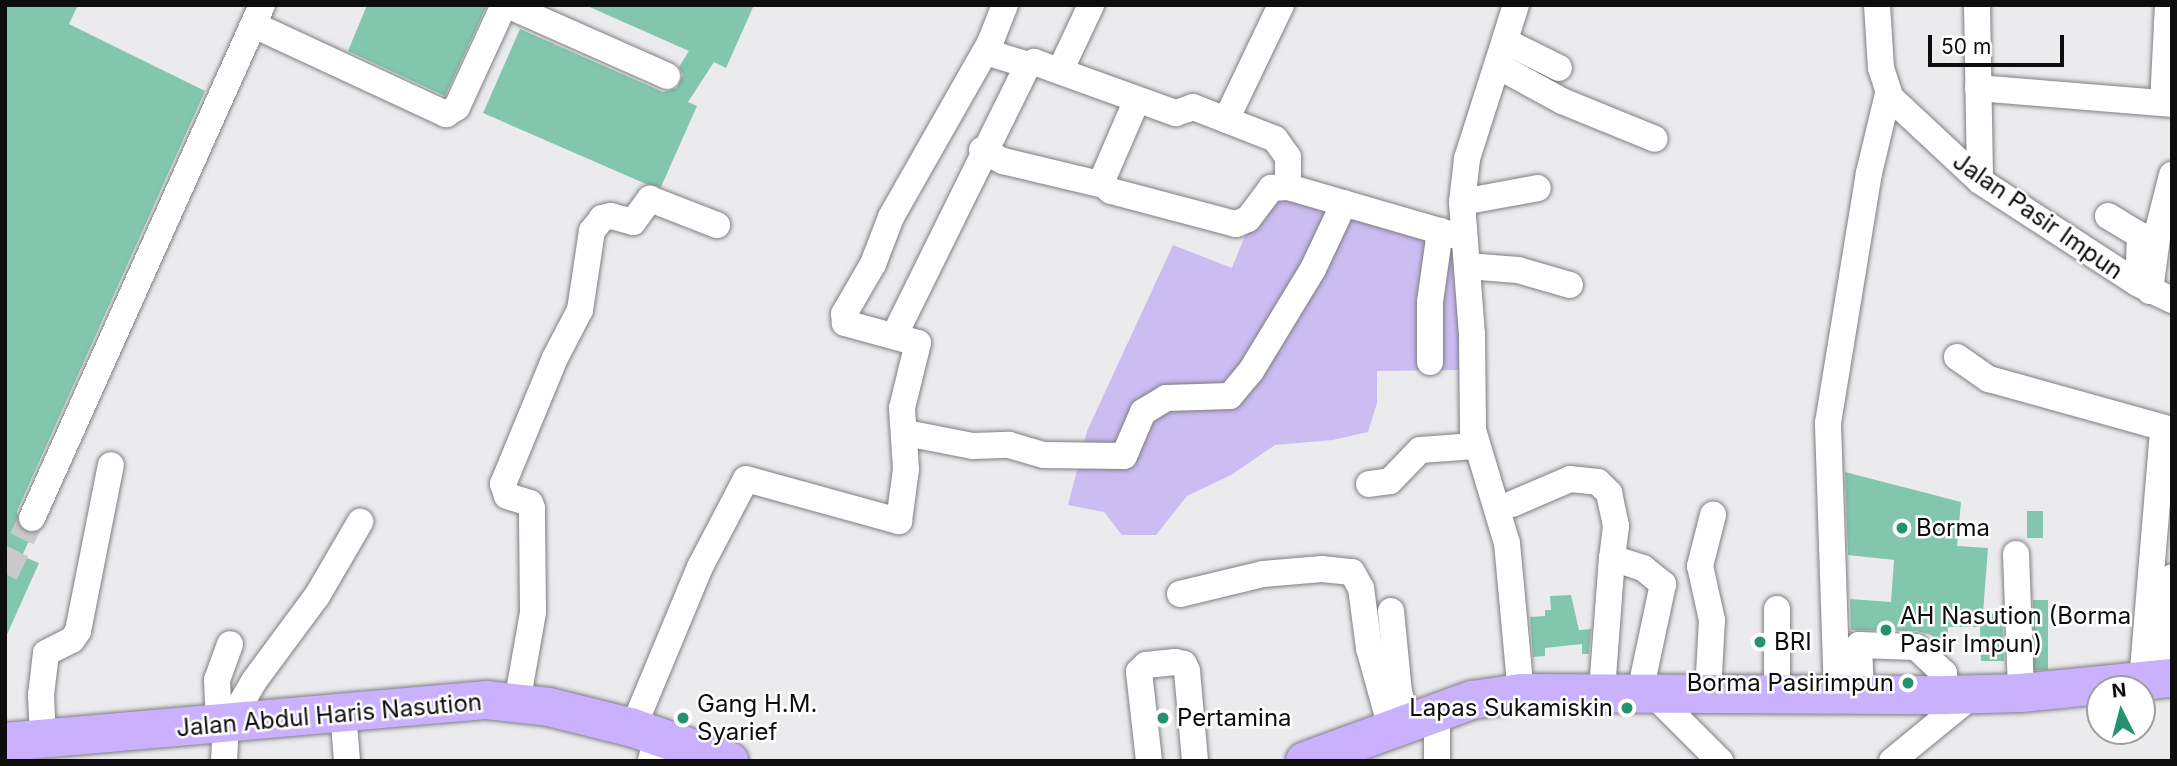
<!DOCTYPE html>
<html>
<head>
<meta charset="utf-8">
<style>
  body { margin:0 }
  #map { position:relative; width:2177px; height:766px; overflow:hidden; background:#ebebee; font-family:Inter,sans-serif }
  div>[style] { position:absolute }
  .green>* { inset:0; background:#cbbcf2 }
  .building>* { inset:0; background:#82c7ad; transform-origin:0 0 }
  .minor-tunnel>* { height:26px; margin-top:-13px; transform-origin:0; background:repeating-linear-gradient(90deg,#cacacc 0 26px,transparent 0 39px) }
  .roads { filter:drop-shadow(0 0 2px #7f7e82) drop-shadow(0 0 2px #7f7e82) }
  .minor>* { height:26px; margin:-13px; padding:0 13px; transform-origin:13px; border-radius:13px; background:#fff }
  .highway>* { height:38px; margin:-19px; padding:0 19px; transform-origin:19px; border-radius:19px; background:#c9b1fe }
  .dots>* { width:19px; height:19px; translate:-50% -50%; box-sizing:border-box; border:4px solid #fff; border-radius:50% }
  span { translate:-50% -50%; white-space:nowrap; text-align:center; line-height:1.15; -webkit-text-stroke:5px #fff; paint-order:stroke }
  .street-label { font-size:24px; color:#0d0d0e }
  .poi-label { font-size:24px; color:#0d0d0e }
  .left { translate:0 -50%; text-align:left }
  .right { translate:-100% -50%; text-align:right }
  .frame { position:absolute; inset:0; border:7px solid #0d0d0e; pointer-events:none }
  .north { position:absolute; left:2086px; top:675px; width:70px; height:70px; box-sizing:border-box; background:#fff; border:2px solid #9e9e9f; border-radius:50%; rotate:354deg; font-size:19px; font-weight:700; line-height:28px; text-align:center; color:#0d0d0e }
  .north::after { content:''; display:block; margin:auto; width:24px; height:32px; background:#249171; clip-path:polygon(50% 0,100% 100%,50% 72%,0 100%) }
  .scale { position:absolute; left:1928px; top:35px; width:136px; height:32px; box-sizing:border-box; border:4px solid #0d0d0e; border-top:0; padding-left:9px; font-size:21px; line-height:24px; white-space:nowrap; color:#0d0d0e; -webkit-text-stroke:5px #fff; paint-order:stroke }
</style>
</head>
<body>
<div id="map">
  <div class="green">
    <div style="clip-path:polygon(1274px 194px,1457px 242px,1464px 370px,1377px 371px,1377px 403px,1368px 432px,1333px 440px,1275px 445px,1231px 475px,1187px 496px,1156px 535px,1122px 535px,1104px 512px,1068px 505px,1087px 431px,1173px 245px,1232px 268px,1260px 198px)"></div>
  </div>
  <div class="building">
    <div style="clip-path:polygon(5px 5px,78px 5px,69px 24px,205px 91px,17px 511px,19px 527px,32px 534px,22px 556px,39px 563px,5px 639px)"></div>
    <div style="clip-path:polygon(367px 5px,487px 5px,445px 96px,348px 51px)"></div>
    <div style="clip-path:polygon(585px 5px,754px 5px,726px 68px,714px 62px,688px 102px,697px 106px,661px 187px,646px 184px,483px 113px,520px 29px,663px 92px,677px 88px,683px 75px,679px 67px,689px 51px)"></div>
    <div style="clip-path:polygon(1845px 472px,1961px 502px,1957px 546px,1988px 548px,1983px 613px,2002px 614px,2004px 661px,1981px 661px,1980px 627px,1948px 627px,1947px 650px,1931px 635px,1917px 631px,1851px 630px,1850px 599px,1891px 602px,1894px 560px,1848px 555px)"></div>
    <div style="left:2027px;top:511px;width:16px;height:27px"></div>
    <div style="clip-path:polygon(1571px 595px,1579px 630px,1591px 629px,1589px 654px,1582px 654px,1582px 644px,1545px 648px,1545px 656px,1533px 657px,1530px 617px,1545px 616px,1545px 610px,1551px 610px,1550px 596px)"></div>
    <div style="left:2033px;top:600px;width:15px;height:70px"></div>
  </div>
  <div class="minor-tunnel">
    <div style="left:5px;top:574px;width:62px;rotate:-64.3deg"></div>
  </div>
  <div class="roads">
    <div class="minor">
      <div style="left:507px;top:5px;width:175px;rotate:23.9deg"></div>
      <div style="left:1516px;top:5px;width:162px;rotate:107.7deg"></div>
      <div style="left:1467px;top:159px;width:43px;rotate:96.6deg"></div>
      <div style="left:1462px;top:202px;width:132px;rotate:85.7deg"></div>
      <div style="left:1472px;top:334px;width:96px;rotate:89.4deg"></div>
      <div style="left:1473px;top:430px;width:118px;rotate:73.3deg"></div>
      <div style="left:1507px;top:543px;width:151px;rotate:84.7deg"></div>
      <div style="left:1877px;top:5px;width:63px;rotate:86.4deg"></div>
      <div style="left:1881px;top:68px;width:32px;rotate:72deg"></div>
      <div style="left:1891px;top:98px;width:122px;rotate:43deg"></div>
      <div style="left:1980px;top:181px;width:187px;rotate:33deg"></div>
      <div style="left:2137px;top:283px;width:39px;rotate:26deg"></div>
      <div style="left:1977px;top:5px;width:176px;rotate:89deg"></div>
      <div style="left:254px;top:25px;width:212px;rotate:24.9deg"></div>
      <div style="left:446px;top:114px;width:13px;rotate:-32deg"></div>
      <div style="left:457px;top:107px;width:112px;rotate:-65.3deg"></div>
      <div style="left:1507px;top:42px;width:58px;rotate:26.6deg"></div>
      <div style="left:986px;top:52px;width:44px;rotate:17.2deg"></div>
      <div style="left:1028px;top:65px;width:7px;rotate:-27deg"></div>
      <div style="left:1034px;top:62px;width:151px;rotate:19.8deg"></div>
      <div style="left:1176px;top:113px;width:18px;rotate:-19deg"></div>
      <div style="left:1193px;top:107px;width:88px;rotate:21.3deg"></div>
      <div style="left:1275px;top:139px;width:22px;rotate:54deg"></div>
      <div style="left:1288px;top:157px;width:30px;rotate:90deg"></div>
      <div style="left:1500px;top:67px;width:71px;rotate:28.7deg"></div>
      <div style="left:1562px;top:101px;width:100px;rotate:22.2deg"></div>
      <div style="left:1060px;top:71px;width:73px;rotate:-64.8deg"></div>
      <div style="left:1978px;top:88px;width:195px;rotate:4.7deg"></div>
      <div style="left:1136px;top:102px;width:81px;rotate:113.4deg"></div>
      <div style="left:1104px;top:176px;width:9px;rotate:90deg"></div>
      <div style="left:1104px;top:185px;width:9px;rotate:41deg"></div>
      <div style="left:1111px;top:191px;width:129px;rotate:14.8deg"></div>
      <div style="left:1236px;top:224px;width:13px;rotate:-23deg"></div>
      <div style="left:1248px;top:219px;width:39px;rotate:-53deg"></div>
      <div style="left:1271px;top:188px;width:17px;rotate:-3deg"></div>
      <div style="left:1288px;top:187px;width:183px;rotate:16.2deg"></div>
      <div style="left:2163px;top:103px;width:98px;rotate:-87.1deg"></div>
      <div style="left:1226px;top:120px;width:127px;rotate:-64.4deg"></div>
      <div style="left:982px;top:150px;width:24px;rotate:28deg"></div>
      <div style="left:1003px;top:161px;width:104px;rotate:13.4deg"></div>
      <div style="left:1462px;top:202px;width:77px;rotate:-10.4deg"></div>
      <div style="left:2108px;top:216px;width:37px;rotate:31deg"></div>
      <div style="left:2140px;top:235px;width:33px;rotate:92deg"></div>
      <div style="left:1467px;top:266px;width:51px;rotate:4.5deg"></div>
      <div style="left:1518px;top:270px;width:54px;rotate:16.1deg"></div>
      <div style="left:2150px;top:291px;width:62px;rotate:-82.5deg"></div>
      <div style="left:2158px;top:230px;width:57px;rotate:-75.7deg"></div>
      <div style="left:894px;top:336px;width:302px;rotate:-63.7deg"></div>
      <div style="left:1957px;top:357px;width:39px;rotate:35deg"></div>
      <div style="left:1989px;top:379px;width:190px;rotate:15.6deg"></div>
      <div style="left:1430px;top:362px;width:60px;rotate:-90deg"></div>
      <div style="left:1430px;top:302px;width:72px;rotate:-82deg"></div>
      <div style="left:906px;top:433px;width:68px;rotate:11deg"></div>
      <div style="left:973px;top:446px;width:36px;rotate:-2deg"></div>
      <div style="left:1009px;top:445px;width:36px;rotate:16deg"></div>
      <div style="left:1044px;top:455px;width:80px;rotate:0.7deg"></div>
      <div style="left:1124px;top:456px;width:48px;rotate:-66.6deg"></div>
      <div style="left:1143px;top:412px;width:27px;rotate:-31deg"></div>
      <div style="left:1166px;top:398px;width:64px;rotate:-1.8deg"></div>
      <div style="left:1230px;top:396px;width:33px;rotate:-50deg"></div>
      <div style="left:1251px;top:371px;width:119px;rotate:-58.7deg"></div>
      <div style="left:1313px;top:269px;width:73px;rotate:-64.8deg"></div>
      <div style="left:1369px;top:484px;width:21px;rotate:-8deg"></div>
      <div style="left:1390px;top:481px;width:43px;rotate:-45.9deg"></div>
      <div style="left:1420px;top:450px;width:55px;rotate:-4.2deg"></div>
      <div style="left:1512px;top:504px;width:63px;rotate:-23.3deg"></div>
      <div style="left:1570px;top:479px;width:28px;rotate:6deg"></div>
      <div style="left:1598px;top:482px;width:16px;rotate:45deg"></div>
      <div style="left:1609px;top:493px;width:34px;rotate:78deg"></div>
      <div style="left:1616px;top:526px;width:32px;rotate:97deg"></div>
      <div style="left:1612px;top:558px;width:33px;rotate:18deg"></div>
      <div style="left:1643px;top:568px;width:26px;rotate:39deg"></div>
      <div style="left:1663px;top:584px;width:110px;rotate:102deg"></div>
      <div style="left:32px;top:518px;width:562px;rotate:-65.85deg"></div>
      <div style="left:2016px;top:554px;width:139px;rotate:87.9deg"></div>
      <div style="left:1180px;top:594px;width:85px;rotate:-13.5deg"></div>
      <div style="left:1263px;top:574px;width:59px;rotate:-4.8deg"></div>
      <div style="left:1322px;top:569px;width:30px;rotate:6deg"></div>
      <div style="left:1352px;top:572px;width:18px;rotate:61deg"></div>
      <div style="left:1361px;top:588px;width:61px;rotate:82.4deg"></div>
      <div style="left:1369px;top:648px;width:83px;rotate:74.6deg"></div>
      <div style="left:1391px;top:611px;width:81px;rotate:84.4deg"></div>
      <div style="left:1399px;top:692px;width:32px;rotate:74deg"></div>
      <div style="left:2164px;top:679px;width:102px;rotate:-85.5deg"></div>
      <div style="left:2142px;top:681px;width:253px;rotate:-85.2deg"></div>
      <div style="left:1602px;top:690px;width:132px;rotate:-85.7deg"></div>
      <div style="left:1651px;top:692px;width:98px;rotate:45deg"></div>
      <div style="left:1708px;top:693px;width:73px;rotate:-86.9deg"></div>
      <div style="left:1712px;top:620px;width:55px;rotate:-102.5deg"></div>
      <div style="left:1700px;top:566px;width:53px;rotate:-75.7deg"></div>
      <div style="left:1777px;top:695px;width:86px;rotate:-90deg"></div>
      <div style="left:1837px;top:696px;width:273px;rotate:-91.9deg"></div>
      <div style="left:1828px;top:423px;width:253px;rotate:-80.7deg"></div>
      <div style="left:1869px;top:173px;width:81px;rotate:-76.5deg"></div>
      <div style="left:1861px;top:696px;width:51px;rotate:-92.2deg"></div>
      <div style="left:1859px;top:645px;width:57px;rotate:2deg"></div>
      <div style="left:1916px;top:647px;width:38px;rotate:43deg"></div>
      <div style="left:1944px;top:673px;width:22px;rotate:87deg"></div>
      <div style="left:517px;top:703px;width:92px;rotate:-80deg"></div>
      <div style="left:533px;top:612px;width:104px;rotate:-90.6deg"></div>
      <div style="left:532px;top:508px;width:5px;rotate:-112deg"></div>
      <div style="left:530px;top:503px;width:24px;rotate:-163deg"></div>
      <div style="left:507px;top:496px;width:13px;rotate:-108deg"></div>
      <div style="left:503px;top:484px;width:136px;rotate:-67.6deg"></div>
      <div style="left:555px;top:358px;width:54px;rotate:-62.5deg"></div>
      <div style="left:580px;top:310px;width:80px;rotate:-81.4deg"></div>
      <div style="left:592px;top:231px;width:16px;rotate:-52deg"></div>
      <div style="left:602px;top:218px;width:9px;rotate:-13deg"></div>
      <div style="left:611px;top:216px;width:23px;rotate:15deg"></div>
      <div style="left:633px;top:222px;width:29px;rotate:-54deg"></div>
      <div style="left:650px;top:199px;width:72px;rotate:21.2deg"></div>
      <div style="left:343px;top:712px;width:49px;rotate:85.3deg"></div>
      <div style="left:1437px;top:712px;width:49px;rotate:90deg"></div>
      <div style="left:219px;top:724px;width:44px;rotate:-92.6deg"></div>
      <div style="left:217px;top:680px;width:38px;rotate:-70deg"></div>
      <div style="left:229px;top:724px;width:50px;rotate:-59.8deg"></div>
      <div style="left:254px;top:681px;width:106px;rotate:-53.5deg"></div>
      <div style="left:317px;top:596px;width:86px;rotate:-59.8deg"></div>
      <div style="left:633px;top:728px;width:174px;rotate:-67.4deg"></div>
      <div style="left:700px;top:567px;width:99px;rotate:-62.4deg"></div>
      <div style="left:746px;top:479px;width:159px;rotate:15.4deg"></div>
      <div style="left:899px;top:521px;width:52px;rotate:-82.3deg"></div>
      <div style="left:906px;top:469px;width:61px;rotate:-93.8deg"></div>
      <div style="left:902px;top:408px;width:67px;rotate:-76.2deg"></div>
      <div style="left:918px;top:343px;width:76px;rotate:-164.7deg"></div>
      <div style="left:845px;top:323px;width:9px;rotate:-96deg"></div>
      <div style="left:844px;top:314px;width:58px;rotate:-59.9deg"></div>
      <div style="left:873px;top:264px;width:50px;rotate:-69deg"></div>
      <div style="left:891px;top:217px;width:200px;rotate:-60.4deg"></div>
      <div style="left:990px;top:43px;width:41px;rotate:-68.5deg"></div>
      <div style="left:43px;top:739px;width:44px;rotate:-92.6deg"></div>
      <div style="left:41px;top:695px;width:42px;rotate:-83.2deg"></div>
      <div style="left:46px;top:653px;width:29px;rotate:-27deg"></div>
      <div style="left:72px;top:640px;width:11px;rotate:-56deg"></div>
      <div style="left:78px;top:631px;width:169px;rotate:-78.8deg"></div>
      <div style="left:224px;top:761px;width:37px;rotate:-87deg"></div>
      <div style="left:651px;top:761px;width:26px;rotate:-77deg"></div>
      <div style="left:1149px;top:761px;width:90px;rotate:-96.4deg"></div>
      <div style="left:1139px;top:672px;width:10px;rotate:-45deg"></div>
      <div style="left:1146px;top:665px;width:29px;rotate:-6deg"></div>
      <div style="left:1175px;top:662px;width:9px;rotate:13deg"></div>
      <div style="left:1184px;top:664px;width:8px;rotate:67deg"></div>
      <div style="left:1187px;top:671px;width:90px;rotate:84.9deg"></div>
      <div style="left:1892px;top:761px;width:106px;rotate:-39.3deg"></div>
    </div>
    <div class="highway">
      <div style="left:5px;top:742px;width:484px;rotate:-5deg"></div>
      <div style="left:487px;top:700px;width:62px;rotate:6.4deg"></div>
      <div style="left:549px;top:707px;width:87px;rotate:14deg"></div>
      <div style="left:633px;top:728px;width:102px;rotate:19deg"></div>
      <div style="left:1305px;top:761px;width:178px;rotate:-20.1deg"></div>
      <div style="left:1472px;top:700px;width:49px;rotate:-8.1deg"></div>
      <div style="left:1521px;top:693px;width:424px;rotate:0.3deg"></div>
      <div style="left:1945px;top:695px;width:76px;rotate:-1.5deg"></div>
      <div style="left:2021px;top:693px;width:152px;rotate:-5.7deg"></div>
    </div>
  </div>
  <div class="dots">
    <div style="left:1902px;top:528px;background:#249171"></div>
    <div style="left:1886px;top:630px;background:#249171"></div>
    <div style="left:1760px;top:642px;background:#249171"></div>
    <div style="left:1908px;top:683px;background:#249171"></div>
    <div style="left:1627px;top:708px;background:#249171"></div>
    <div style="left:683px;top:718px;background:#249171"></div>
    <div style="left:1163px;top:718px;background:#249171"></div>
  </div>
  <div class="street-label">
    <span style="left:2038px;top:216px;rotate:35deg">Jalan Pasir Impun</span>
    <span style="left:329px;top:715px;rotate:-5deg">Jalan Abdul Haris Nasution</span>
  </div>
  <div class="poi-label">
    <span class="left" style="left:1916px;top:528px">Borma</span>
    <span class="left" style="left:1900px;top:630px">AH Nasution (Borma<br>Pasir Impun)</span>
    <span class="left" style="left:1774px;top:642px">BRI</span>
    <span class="right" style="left:1894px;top:683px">Borma Pasirimpun</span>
    <span class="left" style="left:697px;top:718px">Gang H.M.<br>Syarief</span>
    <span class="right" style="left:1613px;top:708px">Lapas Sukamiskin</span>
    <span class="left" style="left:1177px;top:718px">Pertamina</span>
  </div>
  <div class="frame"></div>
  <div class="north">N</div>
  <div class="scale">50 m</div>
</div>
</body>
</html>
